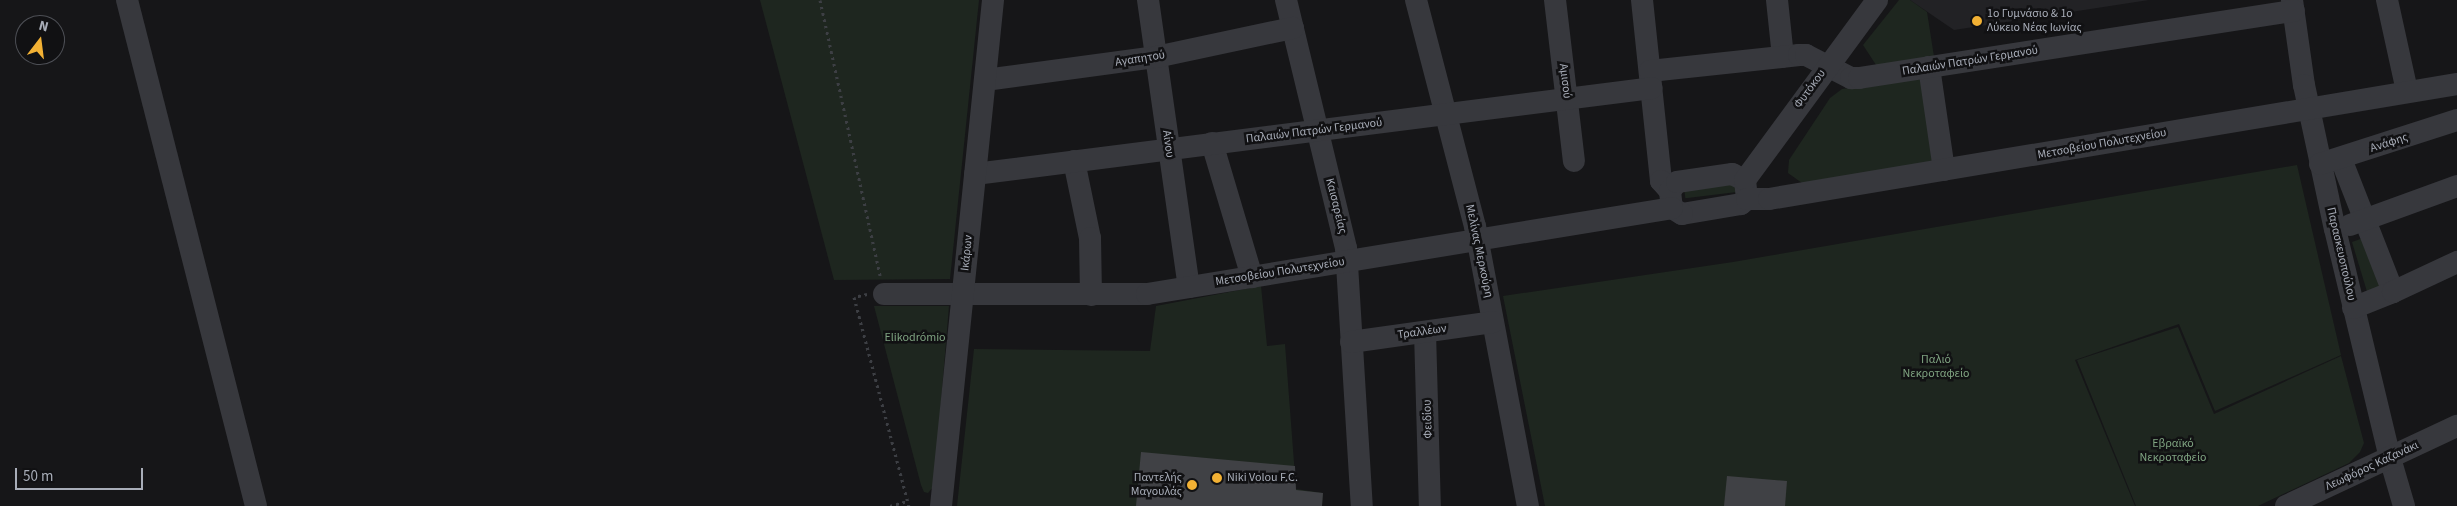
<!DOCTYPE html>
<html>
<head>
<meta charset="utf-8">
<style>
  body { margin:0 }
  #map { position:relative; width:2457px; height:506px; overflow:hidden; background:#161618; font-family:"Source Sans 3",sans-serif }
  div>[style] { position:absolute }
  .built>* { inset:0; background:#222225 }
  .green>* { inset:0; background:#1e261f; transform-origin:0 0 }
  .building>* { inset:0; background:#404145 }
  .path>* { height:3px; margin-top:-1.5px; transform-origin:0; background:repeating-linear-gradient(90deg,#3d3f44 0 2.5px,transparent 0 6.5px) }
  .minor>* { height:22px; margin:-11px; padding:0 11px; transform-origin:11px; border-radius:11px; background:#37383d }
  .dots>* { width:14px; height:14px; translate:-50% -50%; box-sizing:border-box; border:2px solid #111113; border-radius:50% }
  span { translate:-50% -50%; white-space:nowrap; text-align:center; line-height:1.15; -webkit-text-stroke:5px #111113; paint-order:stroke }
  .poi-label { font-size:12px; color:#a8adb8 }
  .left { translate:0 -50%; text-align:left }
  .right { translate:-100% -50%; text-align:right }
  .street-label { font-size:12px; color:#a8adb8 }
  .park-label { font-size:12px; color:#7fa381 }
  .north { position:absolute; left:15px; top:15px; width:50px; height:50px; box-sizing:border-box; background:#111113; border:1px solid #4d4f55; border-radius:50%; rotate:15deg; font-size:14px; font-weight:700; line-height:20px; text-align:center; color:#a8adb8 }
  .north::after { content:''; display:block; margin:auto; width:18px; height:22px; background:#f2b134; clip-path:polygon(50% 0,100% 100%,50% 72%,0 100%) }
  .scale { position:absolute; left:15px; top:468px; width:128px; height:22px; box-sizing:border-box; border:2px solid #a8adb8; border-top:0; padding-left:6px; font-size:15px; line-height:18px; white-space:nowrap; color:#a8adb8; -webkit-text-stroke:4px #111113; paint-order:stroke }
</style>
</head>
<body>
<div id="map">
  <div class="built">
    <div style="clip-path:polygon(1910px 0,2149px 0,1954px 30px)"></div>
  </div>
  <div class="green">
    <div style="clip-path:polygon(760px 0,979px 0,950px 279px,834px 280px)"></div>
    <div style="clip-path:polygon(1899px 0,1910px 0,1927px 12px,1935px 63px,1880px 71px,1863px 45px)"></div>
    <div style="clip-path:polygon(1924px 77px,1936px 161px,1802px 183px,1788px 173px,1789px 160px,1830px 98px,1842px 89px)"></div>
    <div style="clip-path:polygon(2297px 165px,2341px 355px,2215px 411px,2179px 324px,2075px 360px,2135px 506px,1545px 506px,1503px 296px,1733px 262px)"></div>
    <div style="left:1736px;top:184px;width:8px;height:52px;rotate:83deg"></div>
    <div style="clip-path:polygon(2366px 237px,2386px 289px,2368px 295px,2352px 242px)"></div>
    <div style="clip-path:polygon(1261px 286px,1267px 346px,1285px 344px,1296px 489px,1323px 493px,1322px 506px,957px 506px,974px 349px,1150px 351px,1156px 306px)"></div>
    <div style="clip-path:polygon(874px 306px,949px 306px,934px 486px,928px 493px,924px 492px,921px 485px)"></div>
    <div style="clip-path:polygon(2178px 327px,2214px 414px,2341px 356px,2364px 443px,2360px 452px,2349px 463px,2258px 506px,2136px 506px,2077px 360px)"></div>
  </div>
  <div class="building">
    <div style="clip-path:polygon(1141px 452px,1295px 466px,1296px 490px,1323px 493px,1322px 506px,1136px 506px)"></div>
    <div style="clip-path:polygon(1727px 476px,1787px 481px,1785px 506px,1724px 506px)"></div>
  </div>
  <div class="path">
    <div style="left:820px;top:0;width:282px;rotate:77.7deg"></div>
    <div style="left:867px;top:294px;width:13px;rotate:167deg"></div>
    <div style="left:854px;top:297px;width:216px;rotate:75.3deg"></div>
    <div style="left:890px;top:506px;width:19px;rotate:-16deg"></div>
  </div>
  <div class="minor">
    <div style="left:127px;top:0;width:522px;rotate:75.7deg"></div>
    <div style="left:1148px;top:0;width:290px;rotate:81.9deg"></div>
    <div style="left:1286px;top:0;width:255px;rotate:76.4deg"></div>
    <div style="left:1346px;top:248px;width:258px;rotate:86.5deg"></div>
    <div style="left:1416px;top:0;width:234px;rotate:75.4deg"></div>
    <div style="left:1475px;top:226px;width:285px;rotate:79.3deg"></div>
    <div style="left:1555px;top:0;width:162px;rotate:83.3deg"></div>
    <div style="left:1642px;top:0;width:182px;rotate:84deg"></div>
    <div style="left:1661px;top:181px;width:13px;rotate:48deg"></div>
    <div style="left:1777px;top:0;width:57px;rotate:84deg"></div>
    <div style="left:2292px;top:0;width:86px;rotate:82deg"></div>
    <div style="left:2304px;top:85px;width:147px;rotate:77.9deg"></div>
    <div style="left:2335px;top:229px;width:236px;rotate:76.5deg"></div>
    <div style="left:2390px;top:458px;width:50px;rotate:73.7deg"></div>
    <div style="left:2387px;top:0;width:93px;rotate:77.6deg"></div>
    <div style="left:1929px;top:67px;width:104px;rotate:81.7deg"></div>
    <div style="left:1650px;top:71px;width:150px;rotate:-6.1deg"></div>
    <div style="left:1799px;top:55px;width:7px"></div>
    <div style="left:1806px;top:55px;width:51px;rotate:27.1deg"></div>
    <div style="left:1851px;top:78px;width:8px"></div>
    <div style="left:1859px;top:78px;width:440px;rotate:-8.8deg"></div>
    <div style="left:985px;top:80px;width:173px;rotate:-7.7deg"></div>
    <div style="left:1156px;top:57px;width:140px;rotate:-12deg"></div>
    <div style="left:1212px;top:143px;width:140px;rotate:73.4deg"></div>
    <div style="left:2341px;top:159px;width:143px;rotate:68.6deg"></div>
    <div style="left:1074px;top:161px;width:79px;rotate:78.3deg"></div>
    <div style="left:1090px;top:238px;width:57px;rotate:89deg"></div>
    <div style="left:2320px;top:164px;width:144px;rotate:-17.8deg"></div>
    <div style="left:975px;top:174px;width:682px;rotate:-7.24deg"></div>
    <div style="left:1732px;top:174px;width:14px;rotate:25deg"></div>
    <div style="left:1745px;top:180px;width:19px;rotate:84deg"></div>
    <div style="left:1747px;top:199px;width:8px;rotate:140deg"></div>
    <div style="left:1741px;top:204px;width:60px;rotate:170.4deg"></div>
    <div style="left:1682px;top:214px;width:12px;rotate:-149deg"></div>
    <div style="left:1672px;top:208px;width:17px;rotate:-97deg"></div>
    <div style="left:1670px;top:191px;width:11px;rotate:-52deg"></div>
    <div style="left:1677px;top:182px;width:56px;rotate:-8.3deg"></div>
    <div style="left:1745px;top:180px;width:223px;rotate:-53.7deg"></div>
    <div style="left:1747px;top:199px;width:22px"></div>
    <div style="left:1769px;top:199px;width:698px;rotate:-9.49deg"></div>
    <div style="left:2350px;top:225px;width:114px;rotate:-20deg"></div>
    <div style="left:884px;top:294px;width:263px"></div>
    <div style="left:1147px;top:294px;width:532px;rotate:-9.3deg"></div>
    <div style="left:2353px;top:308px;width:43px;rotate:-21.8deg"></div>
    <div style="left:2393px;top:292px;width:71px;rotate:-25.1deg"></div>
    <div style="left:1425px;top:332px;width:174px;rotate:88.4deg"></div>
    <div style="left:1351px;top:342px;width:143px;rotate:-8deg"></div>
    <div style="left:941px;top:506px;width:509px;rotate:-84.13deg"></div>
    <div style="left:2286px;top:506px;width:189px;rotate:-25.1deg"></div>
  </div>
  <div class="dots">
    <div style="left:1977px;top:21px;background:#f2b134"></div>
    <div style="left:1217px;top:478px;background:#f2b134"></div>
    <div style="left:1192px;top:485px;background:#f2b134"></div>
  </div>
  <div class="poi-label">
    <span class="left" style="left:1987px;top:21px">1ο Γυμνάσιο &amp; 1ο<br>Λύκειο Νέας Ιωνίας</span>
    <span class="right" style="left:1182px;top:485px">Παντελής<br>Μαγουλάς</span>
    <span class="left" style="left:1227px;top:478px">Niki Volou F.C.</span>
  </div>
  <div class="street-label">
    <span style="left:1140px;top:59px;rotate:-9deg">Αγαπητού</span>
    <span style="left:1970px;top:61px;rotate:-9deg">Παλαιών Πατρών Γερμανού</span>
    <span style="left:1565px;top:81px;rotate:83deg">Αμισού</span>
    <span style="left:1810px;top:89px;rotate:-54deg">Φυτόκου</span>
    <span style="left:1314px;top:131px;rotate:-7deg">Παλαιών Πατρών Γερμανού</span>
    <span style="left:2389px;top:143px;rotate:-18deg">Ανάφης</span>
    <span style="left:1168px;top:144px;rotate:82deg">Αίνου</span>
    <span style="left:2102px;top:144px;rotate:-10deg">Μετσοβείου Πολυτεχνείου</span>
    <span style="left:1336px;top:206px;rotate:76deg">Καισαρείας</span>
    <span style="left:1479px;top:251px;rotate:78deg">Μελίνας Μερκούρη</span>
    <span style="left:967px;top:253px;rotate:-84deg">Ικάρων</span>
    <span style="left:2341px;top:254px;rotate:77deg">Παρασκευοπούλου</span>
    <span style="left:1280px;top:272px;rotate:-9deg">Μετσοβείου Πολυτεχνείου</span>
    <span style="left:1422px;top:332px;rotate:-8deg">Τραλλέων</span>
    <span style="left:1428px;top:419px;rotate:-92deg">Φειδίου</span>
    <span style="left:2372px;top:466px;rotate:-25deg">Λεωφόρος Καζανάκι</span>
  </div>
  <div class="park-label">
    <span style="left:915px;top:338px">Elikodrómio</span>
    <span style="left:1936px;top:367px">Παλιό<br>Νεκροταφείο</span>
    <span style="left:2173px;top:451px">Εβραϊκό<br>Νεκροταφείο</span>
  </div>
  <div class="north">N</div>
  <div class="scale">50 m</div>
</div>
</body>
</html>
